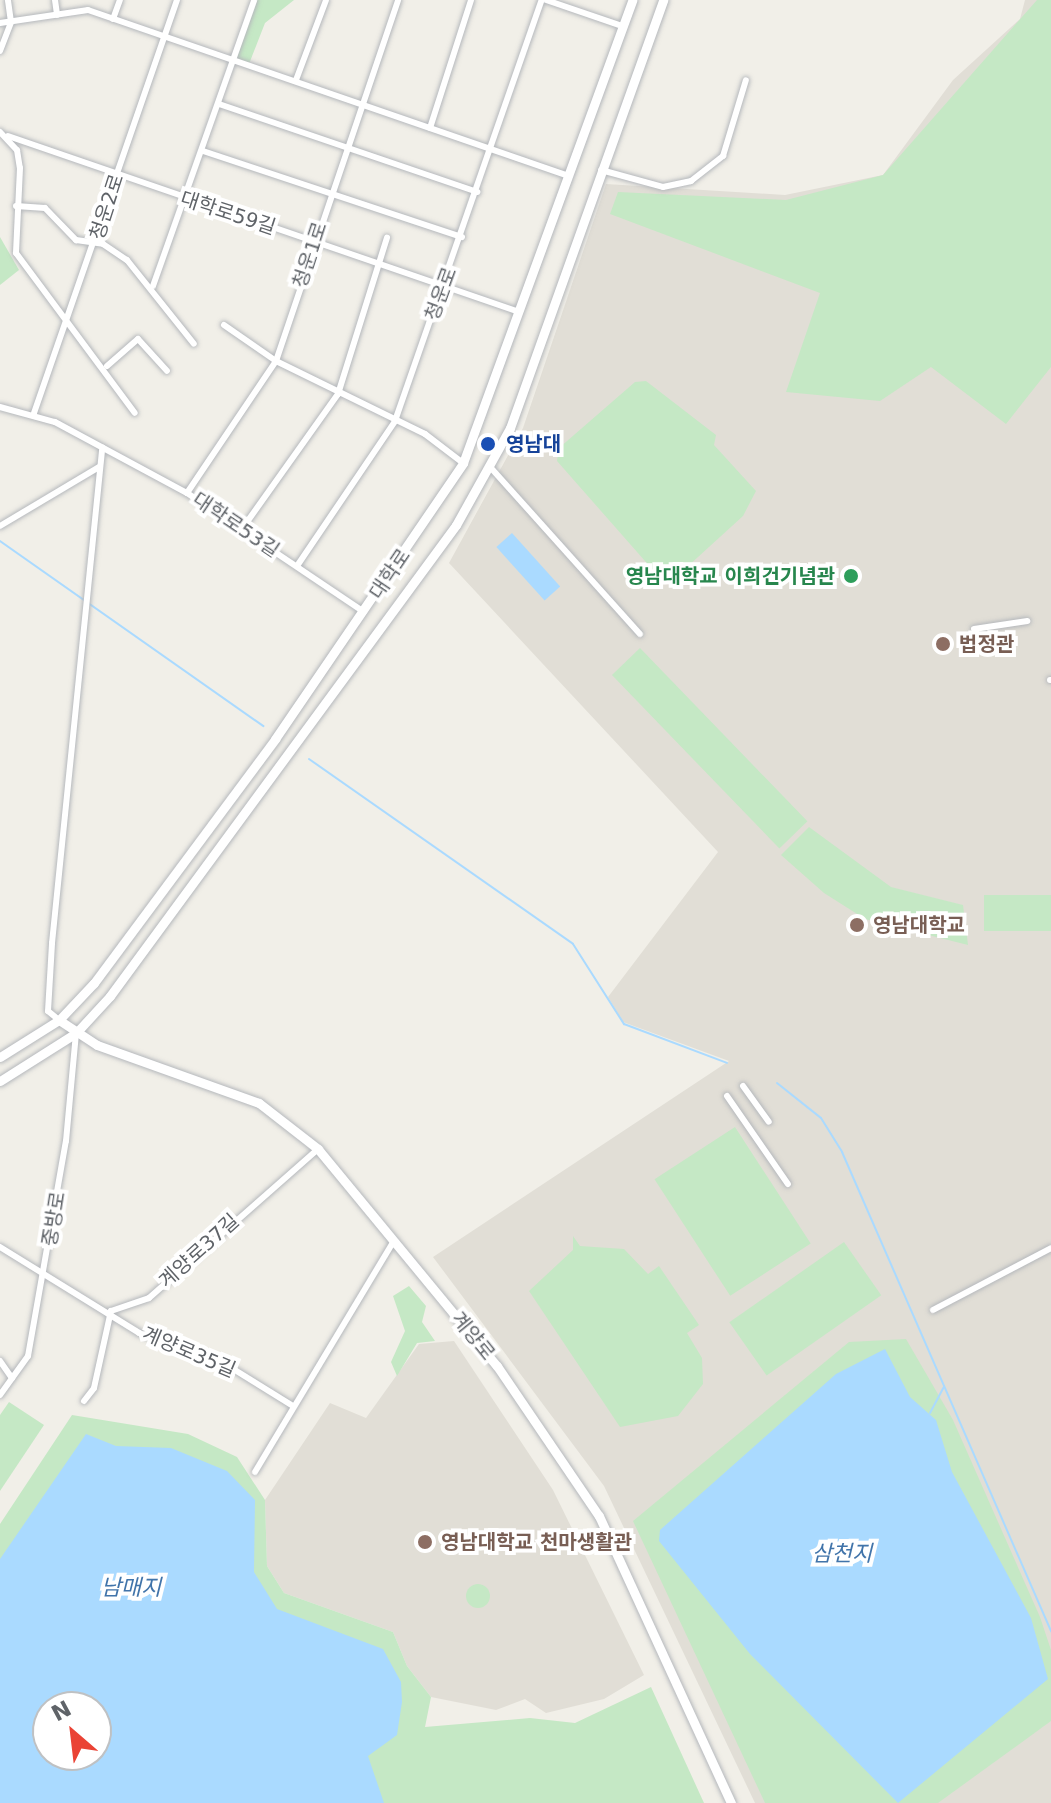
<!DOCTYPE html>
<html>
<head>
<meta charset="utf-8">
<style>
  body { margin:0 }
  #map { position:relative; width:1051px; height:1803px; overflow:hidden; background:#f1efe8; font-family:"DejaVu Sans","Noto Sans KR",sans-serif }
  div>[style] { position:absolute }
  .education>* { inset:0; background:#e1ded6 }
  .green>* { inset:0; background:#c5e8c5; transform-origin:0 0 }
  .round { border-radius:50% }
  .water>* { inset:0; background:#aadaff; transform-origin:0 0 }
  .stream>* { height:2px; margin:-1px; padding:0 1px; transform-origin:1px; border-radius:1px; background:#aadaff }
  .roads { filter:drop-shadow(0 0 2px #b5b8bc) drop-shadow(0 0 2px #b5b8bc) }
  .street>* { height:6px; margin:-3px; padding:0 3px; transform-origin:3px; border-radius:3px; background:#fff }
  .secondary>* { height:9px; margin:-4.5px; padding:0 4.5px; transform-origin:4.5px; border-radius:4.5px; background:#fff }
  .dots>* { width:22px; height:22px; translate:-50% -50%; box-sizing:border-box; border:4px solid #fff; border-radius:50% }
  span { translate:-50% -50%; white-space:nowrap; text-align:center; line-height:1.15; -webkit-text-stroke:8px #fff; paint-order:stroke }
  .street-label { font-size:20px; color:#5f6368 }
  .transit-label { font-size:20px; color:#164399; font-weight:700 }
  .left { translate:0 -50%; text-align:left }
  .leisure-label { font-size:20px; color:#27864d; font-weight:700 }
  .right { translate:-100% -50%; text-align:right }
  .education-label { font-size:20px; color:#785e54; font-weight:700 }
  .water-label { font-size:22px; color:#4174aa; font-style:italic }
  .north { position:absolute; left:32px; top:1691px; width:80px; height:80px; box-sizing:border-box; background:#fff; border:2px solid #bfc1c3; border-radius:50%; rotate:332deg; font-size:22px; font-weight:700; line-height:32px; text-align:center; color:#5f6368 }
  .north::after { content:''; display:block; margin:auto; width:28px; height:36px; background:#ea4335; clip-path:polygon(50% 0,100% 100%,50% 72%,0 100%) }
</style>
</head>
<body>
<div id="map">
  <div class="education">
    <div style="clip-path:polygon(1025px 0,1051px 0,1051px 1803px,755px 1803px,604px 1486px,433px 1257px,729px 1061px,623px 1022px,608px 997px,718px 852px,449px 563px,523px 428px,606px 184px,785px 195px,883px 175px,953px 80px,1020px 19px)"></div>
    <div style="clip-path:polygon(454px 1341px,553px 1490px,644px 1675px,604px 1699px,546px 1713px,525px 1699px,496px 1710px,431px 1697px,407px 1666px,393px 1632px,284px 1593px,267px 1566px,265px 1500px,330px 1403px,366px 1418px,419px 1344px)"></div>
  </div>
  <div class="green">
    <div style="clip-path:polygon(254px 0,294px 0,265px 23px,249px 64px,235px 59px)"></div>
    <div style="clip-path:polygon(1037px 0,1051px 0,1051px 367px,1006px 424px,931px 367px,880px 401px,786px 392px,820px 293px,610px 214px,618px 192px,786px 200px,883px 175px)"></div>
    <div style="clip-path:polygon(0 237px,19px 270px,0 285px)"></div>
    <div style="clip-path:polygon(646px 381px,716px 435px,714px 445px,756px 491px,743px 516px,675px 578px,652px 569px,557px 461px,559px 448px,635px 382px)"></div>
    <div style="left:640px;top:648px;width:241px;height:39px;rotate:46deg"></div>
    <div style="clip-path:polygon(809px 827px,891px 887px,963px 905px,968px 945px,865px 919px,824px 893px,781px 855px)"></div>
    <div style="left:1051px;top:895px;width:36px;height:67px;rotate:90deg"></div>
    <div style="left:735px;top:1127px;width:139px;height:96px;rotate:57deg"></div>
    <div style="clip-path:polygon(573px 1236px,580px 1246px,624px 1249px,648px 1274px,659px 1266px,699px 1325px,687px 1333px,702px 1358px,703px 1384px,678px 1416px,620px 1427px,529px 1291px,573px 1250px)"></div>
    <div style="left:844px;top:1242px;width:65px;height:140px;rotate:55deg"></div>
    <div style="clip-path:polygon(409px 1286px,426px 1306px,422px 1322px,435px 1341px,417px 1343px,397px 1376px,391px 1362px,405px 1331px,393px 1296px)"></div>
    <div style="clip-path:polygon(906px 1339px,953px 1420px,1040px 1617px,1051px 1650px,1051px 1721px,938px 1803px,765px 1803px,633px 1521px,849px 1342px)"></div>
    <div style="clip-path:polygon(9px 1402px,44px 1425px,0 1491px,0 1415px)"></div>
    <div style="clip-path:polygon(evenodd,72px 1415px,188px 1434px,237px 1457px,265px 1500px,267px 1566px,284px 1593px,393px 1632px,407px 1666px,431px 1697px,425px 1727px,530px 1718px,575px 1723px,651px 1687px,704px 1803px,0 1803px,0 1524px,72px 1415px,48px 1707px,96px 1707px,96px 1755px,48px 1755px,48px 1707px)"></div>
    <div class="round" style="left:466px;top:1584px;width:24px;height:24px"></div>
  </div>
  <div class="water">
    <div style="left:512px;top:533px;width:72px;height:21px;rotate:48deg"></div>
    <div style="clip-path:polygon(885px 1349px,910px 1397px,936px 1420px,952px 1472px,1031px 1618px,1048px 1679px,898px 1803px,750px 1654px,659px 1541px,660px 1530px,836px 1374px)"></div>
    <div style="clip-path:polygon(evenodd,86px 1434px,116px 1446px,171px 1448px,227px 1471px,255px 1500px,254px 1572px,277px 1609px,383px 1649px,401px 1682px,402px 1702px,397px 1735px,368px 1756px,384px 1803px,0 1803px,0 1559px,86px 1434px,48px 1707px,96px 1707px,96px 1755px,48px 1755px,48px 1707px)"></div>
  </div>
  <div class="stream">
    <div style="left:0;top:541px;width:322px;rotate:35.1deg"></div>
    <div style="left:309px;top:759px;width:322px;rotate:35deg"></div>
    <div style="left:573px;top:944px;width:95px;rotate:57.5deg"></div>
    <div style="left:624px;top:1024px;width:110px;rotate:20.7deg"></div>
    <div style="left:777px;top:1083px;width:56px;rotate:38.5deg"></div>
    <div style="left:821px;top:1118px;width:40px;rotate:58deg"></div>
    <div style="left:842px;top:1152px;width:523px;rotate:66.43deg"></div>
    <div style="left:930px;top:1413px;width:30px;rotate:-62deg"></div>
  </div>
  <div class="roads">
    <div class="street">
      <div style="left:55px;top:0;width:15px;rotate:82deg"></div>
      <div style="left:546px;top:0;width:77px;rotate:18.9deg"></div>
      <div style="left:113px;top:19px;width:20px;rotate:-70deg"></div>
      <div style="left:0;top:23px;width:89px;rotate:-8.4deg"></div>
      <div style="left:88px;top:10px;width:509px;rotate:19.04deg"></div>
      <div style="left:0;top:51px;width:31px;rotate:-69deg"></div>
      <div style="left:11px;top:22px;width:22px;rotate:-98deg"></div>
      <div style="left:296px;top:80px;width:85px;rotate:-69.4deg"></div>
      <div style="left:219px;top:104px;width:273px;rotate:18.8deg"></div>
      <div style="left:430px;top:128px;width:134px;rotate:-72.2deg"></div>
      <div style="left:0;top:132px;width:25px;rotate:47deg"></div>
      <div style="left:17px;top:150px;width:18px;rotate:81deg"></div>
      <div style="left:20px;top:168px;width:85px;rotate:92.7deg"></div>
      <div style="left:16px;top:253px;width:199px;rotate:53.4deg"></div>
      <div style="left:8px;top:136px;width:540px;rotate:19deg"></div>
      <div style="left:203px;top:151px;width:273px;rotate:18.4deg"></div>
      <div style="left:601px;top:170px;width:64px;rotate:15.3deg"></div>
      <div style="left:663px;top:187px;width:29px;rotate:-12deg"></div>
      <div style="left:691px;top:181px;width:41px;rotate:-38deg"></div>
      <div style="left:723px;top:156px;width:79px;rotate:-73.2deg"></div>
      <div style="left:16px;top:206px;width:29px;rotate:4deg"></div>
      <div style="left:45px;top:208px;width:45px;rotate:45.9deg"></div>
      <div style="left:76px;top:240px;width:27px;rotate:8deg"></div>
      <div style="left:103px;top:244px;width:29px;rotate:34deg"></div>
      <div style="left:127px;top:260px;width:107px;rotate:51.4deg"></div>
      <div style="left:153px;top:286px;width:303px;rotate:-70.5deg"></div>
      <div style="left:224px;top:325px;width:63px;rotate:34.7deg"></div>
      <div style="left:276px;top:361px;width:166px;rotate:26.1deg"></div>
      <div style="left:425px;top:434px;width:48px;rotate:37.3deg"></div>
      <div style="left:107px;top:366px;width:41px;rotate:-41.1deg"></div>
      <div style="left:138px;top:339px;width:43px;rotate:47.8deg"></div>
      <div style="left:0;top:407px;width:57px;rotate:15.3deg"></div>
      <div style="left:55px;top:422px;width:150px;rotate:28.3deg"></div>
      <div style="left:187px;top:493px;width:213px;rotate:33.9deg"></div>
      <div style="left:34px;top:413px;width:437px;rotate:-70.9deg"></div>
      <div style="left:491px;top:468px;width:223px;rotate:48.1deg"></div>
      <div style="left:187px;top:493px;width:159px;rotate:-56deg"></div>
      <div style="left:276px;top:361px;width:381px;rotate:-71.3deg"></div>
      <div style="left:0;top:526px;width:115px;rotate:-30.8deg"></div>
      <div style="left:242px;top:529px;width:166px;rotate:-54.6deg"></div>
      <div style="left:338px;top:394px;width:164px;rotate:-72.6deg"></div>
      <div style="left:297px;top:566px;width:175px;rotate:-55.9deg"></div>
      <div style="left:395px;top:421px;width:446px;rotate:-70.8deg"></div>
      <div style="left:974px;top:629px;width:54px;rotate:-8.6deg"></div>
      <div style="left:1050px;top:680px;width:1px"></div>
      <div style="left:59px;top:1020px;width:14px;rotate:-141deg"></div>
      <div style="left:48px;top:1011px;width:68px;rotate:-86.6deg"></div>
      <div style="left:52px;top:943px;width:498px;rotate:-84.2deg"></div>
      <div style="left:743px;top:1086px;width:44px;rotate:54.2deg"></div>
      <div style="left:727px;top:1096px;width:107px;rotate:55.3deg"></div>
      <div style="left:0;top:1247px;width:163px;rotate:31.7deg"></div>
      <div style="left:139px;top:1333px;width:88px;rotate:19.3deg"></div>
      <div style="left:222px;top:1362px;width:84px;rotate:31.8deg"></div>
      <div style="left:933px;top:1310px;width:133px;rotate:-27.7deg"></div>
      <div style="left:0;top:1361px;width:21px;rotate:55deg"></div>
      <div style="left:0;top:1395px;width:48px;rotate:-54.3deg"></div>
      <div style="left:28px;top:1356px;width:218px;rotate:-80deg"></div>
      <div style="left:66px;top:1141px;width:108px;rotate:-84.7deg"></div>
      <div style="left:84px;top:1401px;width:16px;rotate:-52deg"></div>
      <div style="left:94px;top:1388px;width:79px;rotate:-77.6deg"></div>
      <div style="left:111px;top:1311px;width:40px;rotate:-18.9deg"></div>
      <div style="left:149px;top:1298px;width:225px;rotate:-41.4deg"></div>
      <div style="left:255px;top:1472px;width:270px;rotate:-59deg"></div>
    </div>
    <div class="secondary">
      <div style="left:59px;top:1020px;width:45px;rotate:33.3deg"></div>
      <div style="left:97px;top:1045px;width:172px;rotate:19.7deg"></div>
      <div style="left:259px;top:1103px;width:75px;rotate:37.9deg"></div>
      <div style="left:318px;top:1149px;width:281px;rotate:50.5deg"></div>
      <div style="left:497px;top:1366px;width:181px;rotate:55.8deg"></div>
      <div style="left:599px;top:1516px;width:316px;rotate:65.3deg"></div>
      <div style="left:0;top:1057px;width:70px;rotate:-32.1deg"></div>
      <div style="left:59px;top:1020px;width:51px;rotate:-46.6deg"></div>
      <div style="left:94px;top:983px;width:304px;rotate:-53.4deg"></div>
      <div style="left:275px;top:739px;width:334px;rotate:-55.7deg"></div>
      <div style="left:463px;top:463px;width:493px;rotate:-69.9deg"></div>
      <div style="left:0;top:1081px;width:90px;rotate:-32.3deg"></div>
      <div style="left:76px;top:1033px;width:50px;rotate:-47.4deg"></div>
      <div style="left:110px;top:996px;width:584px;rotate:-53.7deg"></div>
      <div style="left:456px;top:525px;width:111px;rotate:-60.9deg"></div>
      <div style="left:510px;top:428px;width:455px;rotate:-70.3deg"></div>
    </div>
  </div>
  <div class="dots">
    <div style="left:488px;top:444px;background:#1a4fb4"></div>
    <div style="left:851px;top:576px;background:#2e9e5b"></div>
    <div style="left:943px;top:644px;background:#8d6e63"></div>
    <div style="left:857px;top:925px;background:#8d6e63"></div>
    <div style="left:425px;top:1542px;background:#8d6e63"></div>
  </div>
  <div class="street-label">
    <span style="left:107px;top:207px;rotate:-72deg">청운2로</span>
    <span style="left:228px;top:213px;rotate:18deg">대학로59길</span>
    <span style="left:310px;top:255px;rotate:-72deg">청운1로</span>
    <span style="left:441px;top:294px;rotate:-70deg">청운로</span>
    <span style="left:236px;top:525px;rotate:34deg">대학로53길</span>
    <span style="left:390px;top:574px;rotate:-56deg">대학로</span>
    <span style="left:54px;top:1219px;rotate:-81deg">중방로</span>
    <span style="left:199px;top:1251px;rotate:-42deg">계양로37길</span>
    <span style="left:473px;top:1336px;rotate:51deg">계양로</span>
    <span style="left:189px;top:1352px;rotate:23deg">계양로35길</span>
  </div>
  <div class="transit-label">
    <span class="left" style="left:506px;top:444px">영남대</span>
  </div>
  <div class="leisure-label">
    <span class="right" style="left:835px;top:576px">영남대학교 이희건기념관</span>
  </div>
  <div class="education-label">
    <span class="left" style="left:959px;top:644px">법정관</span>
    <span class="left" style="left:873px;top:925px">영남대학교</span>
    <span class="left" style="left:441px;top:1542px">영남대학교 천마생활관</span>
  </div>
  <div class="water-label">
    <span style="left:842px;top:1554px">삼천지</span>
    <span style="left:131px;top:1588px">남매지</span>
  </div>
  <div class="north">N</div>
</div>
</body>
</html>
